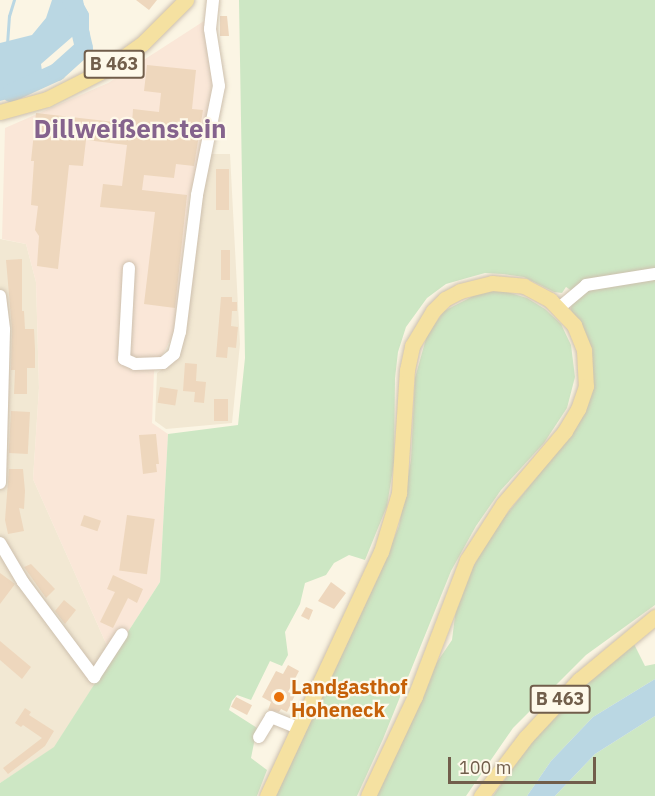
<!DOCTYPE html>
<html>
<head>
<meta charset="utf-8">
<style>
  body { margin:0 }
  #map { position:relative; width:655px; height:796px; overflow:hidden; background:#fbf5e4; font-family:"IBM Plex Sans",sans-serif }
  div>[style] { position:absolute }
  .residential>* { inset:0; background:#f2e8d3 }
  .commercial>* { inset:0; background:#fae7d8 }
  .green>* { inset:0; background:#cde7c4 }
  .water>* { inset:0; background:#bad7e3 }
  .stream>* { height:3px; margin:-1.5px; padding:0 1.5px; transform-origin:1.5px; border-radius:1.5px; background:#bad7e3 }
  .river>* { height:18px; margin:-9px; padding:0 9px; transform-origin:9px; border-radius:9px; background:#bad7e3 }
  .building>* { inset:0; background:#eed7bd; transform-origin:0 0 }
  .roads { filter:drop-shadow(0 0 2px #cdc0ae) drop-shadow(0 0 2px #cdc0ae) }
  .minor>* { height:12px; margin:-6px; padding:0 6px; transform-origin:6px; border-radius:6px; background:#fff }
  .major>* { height:15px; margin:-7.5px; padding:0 7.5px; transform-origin:7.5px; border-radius:7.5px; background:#f5e1a1 }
  .dots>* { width:16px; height:16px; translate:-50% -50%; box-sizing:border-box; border:3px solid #fef9ea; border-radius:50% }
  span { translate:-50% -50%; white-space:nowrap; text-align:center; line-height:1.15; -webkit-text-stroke:4.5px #fef9ea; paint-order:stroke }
  .shield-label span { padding:2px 4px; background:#fef9ea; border:2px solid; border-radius:4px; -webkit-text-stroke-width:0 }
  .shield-label { font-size:18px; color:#715e4b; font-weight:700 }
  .food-label { font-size:20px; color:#c56008; font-weight:700 }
  .left { translate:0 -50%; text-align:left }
  .district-label { font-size:26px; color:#85638d; font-weight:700 }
  .scale { position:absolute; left:448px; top:757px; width:148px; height:27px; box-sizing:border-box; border:3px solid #715e4b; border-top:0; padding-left:8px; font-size:18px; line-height:21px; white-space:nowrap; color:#715e4b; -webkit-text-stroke:4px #fef9ea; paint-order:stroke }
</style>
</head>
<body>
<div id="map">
  <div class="residential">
    <div style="clip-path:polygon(211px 154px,230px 154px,240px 344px,232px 423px,166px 429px,155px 421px,157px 373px,176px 359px,186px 335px,194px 239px)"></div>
    <div style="clip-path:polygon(0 239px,26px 244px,36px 282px,39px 388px,33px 479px,112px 657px,54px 748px,0 783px)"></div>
  </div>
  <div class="commercial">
    <div style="clip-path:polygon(204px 21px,212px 80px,208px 128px,189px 198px,174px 333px,154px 371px,152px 423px,168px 434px,160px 582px,112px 657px,33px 479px,39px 388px,36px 282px,26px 244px,2px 239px,5px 128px,108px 83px)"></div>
  </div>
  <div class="green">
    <div style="clip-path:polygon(239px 0,655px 0,655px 605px,586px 655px,513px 728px,466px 796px,374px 796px,431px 671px,452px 640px,456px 608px,473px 567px,493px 531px,574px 431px,588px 405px,592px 363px,587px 340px,571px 310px,572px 291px,566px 287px,562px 293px,554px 292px,524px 277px,503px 274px,485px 273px,467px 278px,446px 284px,427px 298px,406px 327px,398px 352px,395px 378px,394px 463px,387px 506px,365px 560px,349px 555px,334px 563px,326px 575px,305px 583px,300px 604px,285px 632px,288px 655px,282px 666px,270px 661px,251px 700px,237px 695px,232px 701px,229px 710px,257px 728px,251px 758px,267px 770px,257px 796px,0 796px,0 783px,54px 747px,160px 582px,168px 434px,238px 425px,245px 358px)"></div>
    <div style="clip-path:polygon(483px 291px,504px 291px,527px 298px,545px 309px,561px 324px,571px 345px,575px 377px,567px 408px,544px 443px,501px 490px,476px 526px,451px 571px,383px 739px,357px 796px,276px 796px,380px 573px,399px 526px,411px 460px,415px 378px,427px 335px,444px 311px)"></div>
    <div style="clip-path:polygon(634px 644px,645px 666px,655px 664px,655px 679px,593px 717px,551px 761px,527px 796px,493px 796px,536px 736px,580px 690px)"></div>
    <div style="clip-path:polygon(655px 716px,655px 796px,555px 796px,595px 754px)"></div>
  </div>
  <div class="water">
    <div style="clip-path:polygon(52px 0,83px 0,90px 35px,84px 47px,79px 31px,41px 64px,42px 71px,22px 82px,10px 85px,11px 98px,0 101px,0 43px,32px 35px,46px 18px)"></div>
    <div style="clip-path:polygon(655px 679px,655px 716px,595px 754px,555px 796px,527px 796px,551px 761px,593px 717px)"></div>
  </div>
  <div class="stream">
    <div style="left:7px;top:44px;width:28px;rotate:-86deg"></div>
    <div style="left:9px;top:16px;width:17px;rotate:-73deg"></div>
  </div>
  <div class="river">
    <div style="left:11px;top:93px;width:51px;rotate:-24.5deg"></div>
    <div style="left:57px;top:72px;width:36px;rotate:-42deg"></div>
    <div style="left:84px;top:48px;width:18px;rotate:-103deg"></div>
    <div style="left:80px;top:30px;width:14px;rotate:-90deg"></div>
    <div style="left:80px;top:16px;width:18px;rotate:-119deg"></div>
  </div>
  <div class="building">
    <div style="clip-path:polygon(136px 0,157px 0,149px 10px)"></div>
    <div style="clip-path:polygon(220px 16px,227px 16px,229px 36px,220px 36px)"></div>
    <div style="clip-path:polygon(147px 65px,196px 70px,192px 109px,203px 110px,194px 166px,176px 164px,174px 178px,144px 175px,142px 190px,187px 195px,175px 308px,144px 304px,155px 212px,100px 207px,103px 184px,122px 186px,127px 145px,86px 140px,83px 166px,69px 165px,58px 269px,37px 266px,39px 236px,35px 230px,38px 206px,31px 205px,34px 161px,31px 161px,36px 113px,132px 124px,133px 109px,159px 112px,161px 93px,144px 91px)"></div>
    <div style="left:216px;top:169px;width:13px;height:41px"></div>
    <div style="left:221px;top:250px;width:9px;height:30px"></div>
    <div style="clip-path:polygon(22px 259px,22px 311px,24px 311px,25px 329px,34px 329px,35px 349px,35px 368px,27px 368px,27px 394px,14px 394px,15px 370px,11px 370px,12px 329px,6px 260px)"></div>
    <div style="clip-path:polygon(221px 297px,232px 297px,232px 302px,237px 302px,237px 311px,232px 311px,231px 326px,238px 327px,236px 348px,228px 347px,227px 358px,216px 357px)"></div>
    <div style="clip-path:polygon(185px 363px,197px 364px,196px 381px,206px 382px,204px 403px,194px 402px,195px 392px,183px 391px)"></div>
    <div style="left:160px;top:387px;width:18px;height:16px;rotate:9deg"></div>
    <div style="left:228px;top:399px;width:22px;height:14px;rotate:90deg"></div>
    <div style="left:11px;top:411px;width:19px;height:42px;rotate:3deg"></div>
    <div style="clip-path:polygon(156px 434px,159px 464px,156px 464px,157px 472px,143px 474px,139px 435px)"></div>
    <div style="clip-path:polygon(9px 469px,23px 469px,25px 491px,24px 509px,19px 508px,24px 531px,8px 534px,5px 520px)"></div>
    <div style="left:84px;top:515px;width:18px;height:11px;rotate:19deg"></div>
    <div style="left:127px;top:515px;width:28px;height:56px;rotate:8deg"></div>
    <div style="clip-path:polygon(31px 564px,55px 589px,46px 598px,24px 567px)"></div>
    <div style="clip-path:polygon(0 573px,15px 584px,0 604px)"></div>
    <div style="clip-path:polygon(113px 575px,143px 589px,137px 603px,128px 598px,113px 628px,100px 622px,115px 592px,107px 589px)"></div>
    <div style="clip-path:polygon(331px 582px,346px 593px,334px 609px,318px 601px)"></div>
    <div style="clip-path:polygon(64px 600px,76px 610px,65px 624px,55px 611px)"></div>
    <div style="clip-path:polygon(306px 607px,313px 610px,309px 620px,301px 616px)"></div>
    <div style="clip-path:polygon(0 641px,31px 667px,22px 679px,0 660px)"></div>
    <div style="clip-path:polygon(288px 665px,299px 671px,288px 692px,295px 695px,287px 712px,281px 709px,279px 712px,268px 710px,271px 702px,262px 697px,276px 671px,283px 674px)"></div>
    <div style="left:236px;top:697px;width:18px;height:11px;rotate:27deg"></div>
    <div style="clip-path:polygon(25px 708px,31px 712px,29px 715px,54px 731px,45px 746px,8px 774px,3px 768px,42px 738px,23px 725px,21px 727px,15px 723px)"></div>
  </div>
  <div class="roads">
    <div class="minor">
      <div style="left:129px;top:268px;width:91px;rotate:93.1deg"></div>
      <div style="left:124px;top:359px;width:12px;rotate:24deg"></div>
      <div style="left:135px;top:364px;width:28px;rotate:-2deg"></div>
      <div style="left:163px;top:363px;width:14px;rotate:-39deg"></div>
      <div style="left:174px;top:354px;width:23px;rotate:-75deg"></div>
      <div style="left:180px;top:332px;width:138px;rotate:-82.9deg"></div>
      <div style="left:197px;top:195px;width:111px;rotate:-78.6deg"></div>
      <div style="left:219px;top:86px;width:58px;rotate:-99deg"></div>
      <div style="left:210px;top:29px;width:29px;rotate:-84deg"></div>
      <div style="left:0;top:296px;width:34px;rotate:83deg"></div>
      <div style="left:4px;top:330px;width:153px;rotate:91.5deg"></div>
      <div style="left:559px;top:308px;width:35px;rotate:-40deg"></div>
      <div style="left:586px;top:285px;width:70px;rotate:-9.1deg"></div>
      <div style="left:0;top:543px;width:45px;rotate:59.5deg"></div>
      <div style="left:23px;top:582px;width:119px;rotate:53.2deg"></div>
      <div style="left:94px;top:677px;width:51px;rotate:-56.9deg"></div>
      <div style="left:259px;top:737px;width:23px;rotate:-59deg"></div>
      <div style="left:271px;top:717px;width:29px;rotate:22deg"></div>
    </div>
    <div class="major">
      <div style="left:0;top:112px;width:49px;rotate:-15.5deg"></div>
      <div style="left:47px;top:99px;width:68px;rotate:-26.9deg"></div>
      <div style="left:108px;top:68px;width:43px;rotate:-35.5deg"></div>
      <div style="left:143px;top:43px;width:61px;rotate:-45deg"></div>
      <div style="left:267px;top:796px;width:269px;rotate:-65deg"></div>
      <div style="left:381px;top:552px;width:62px;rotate:-73deg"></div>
      <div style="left:399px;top:493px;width:123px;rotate:-86.3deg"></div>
      <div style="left:407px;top:370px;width:25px;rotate:-78deg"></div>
      <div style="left:412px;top:346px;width:41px;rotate:-59deg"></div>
      <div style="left:433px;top:311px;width:17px;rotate:-45deg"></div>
      <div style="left:445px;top:299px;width:17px;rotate:-28deg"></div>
      <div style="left:460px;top:291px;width:33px;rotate:-14deg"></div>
      <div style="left:492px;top:283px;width:32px;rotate:5deg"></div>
      <div style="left:524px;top:286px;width:30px;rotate:28deg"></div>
      <div style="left:550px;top:300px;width:35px;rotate:46deg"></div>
      <div style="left:574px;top:325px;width:27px;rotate:68deg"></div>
      <div style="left:584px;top:350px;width:36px;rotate:87deg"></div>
      <div style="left:586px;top:386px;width:24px;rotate:109deg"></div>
      <div style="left:578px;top:409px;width:26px;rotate:121deg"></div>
      <div style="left:565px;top:431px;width:96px;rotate:130.3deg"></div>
      <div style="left:503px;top:504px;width:67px;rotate:122.7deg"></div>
      <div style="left:467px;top:560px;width:146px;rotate:110.9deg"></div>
      <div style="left:415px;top:696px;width:110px;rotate:115.2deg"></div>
      <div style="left:481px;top:796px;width:74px;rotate:-52.7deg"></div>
      <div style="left:526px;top:737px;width:78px;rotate:-47.1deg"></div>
      <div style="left:579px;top:680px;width:99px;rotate:-39.7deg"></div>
    </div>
  </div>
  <div class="dots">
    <div style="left:279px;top:697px;background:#e8710a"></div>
  </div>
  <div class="shield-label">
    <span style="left:114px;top:64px">B 463</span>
    <span style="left:560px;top:699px">B 463</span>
  </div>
  <div class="food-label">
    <span class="left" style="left:291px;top:698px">Landgasthof<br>Hoheneck</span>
  </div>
  <div class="district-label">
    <span style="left:130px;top:129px">Dillweißenstein</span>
  </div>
  <div class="scale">100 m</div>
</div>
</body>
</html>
